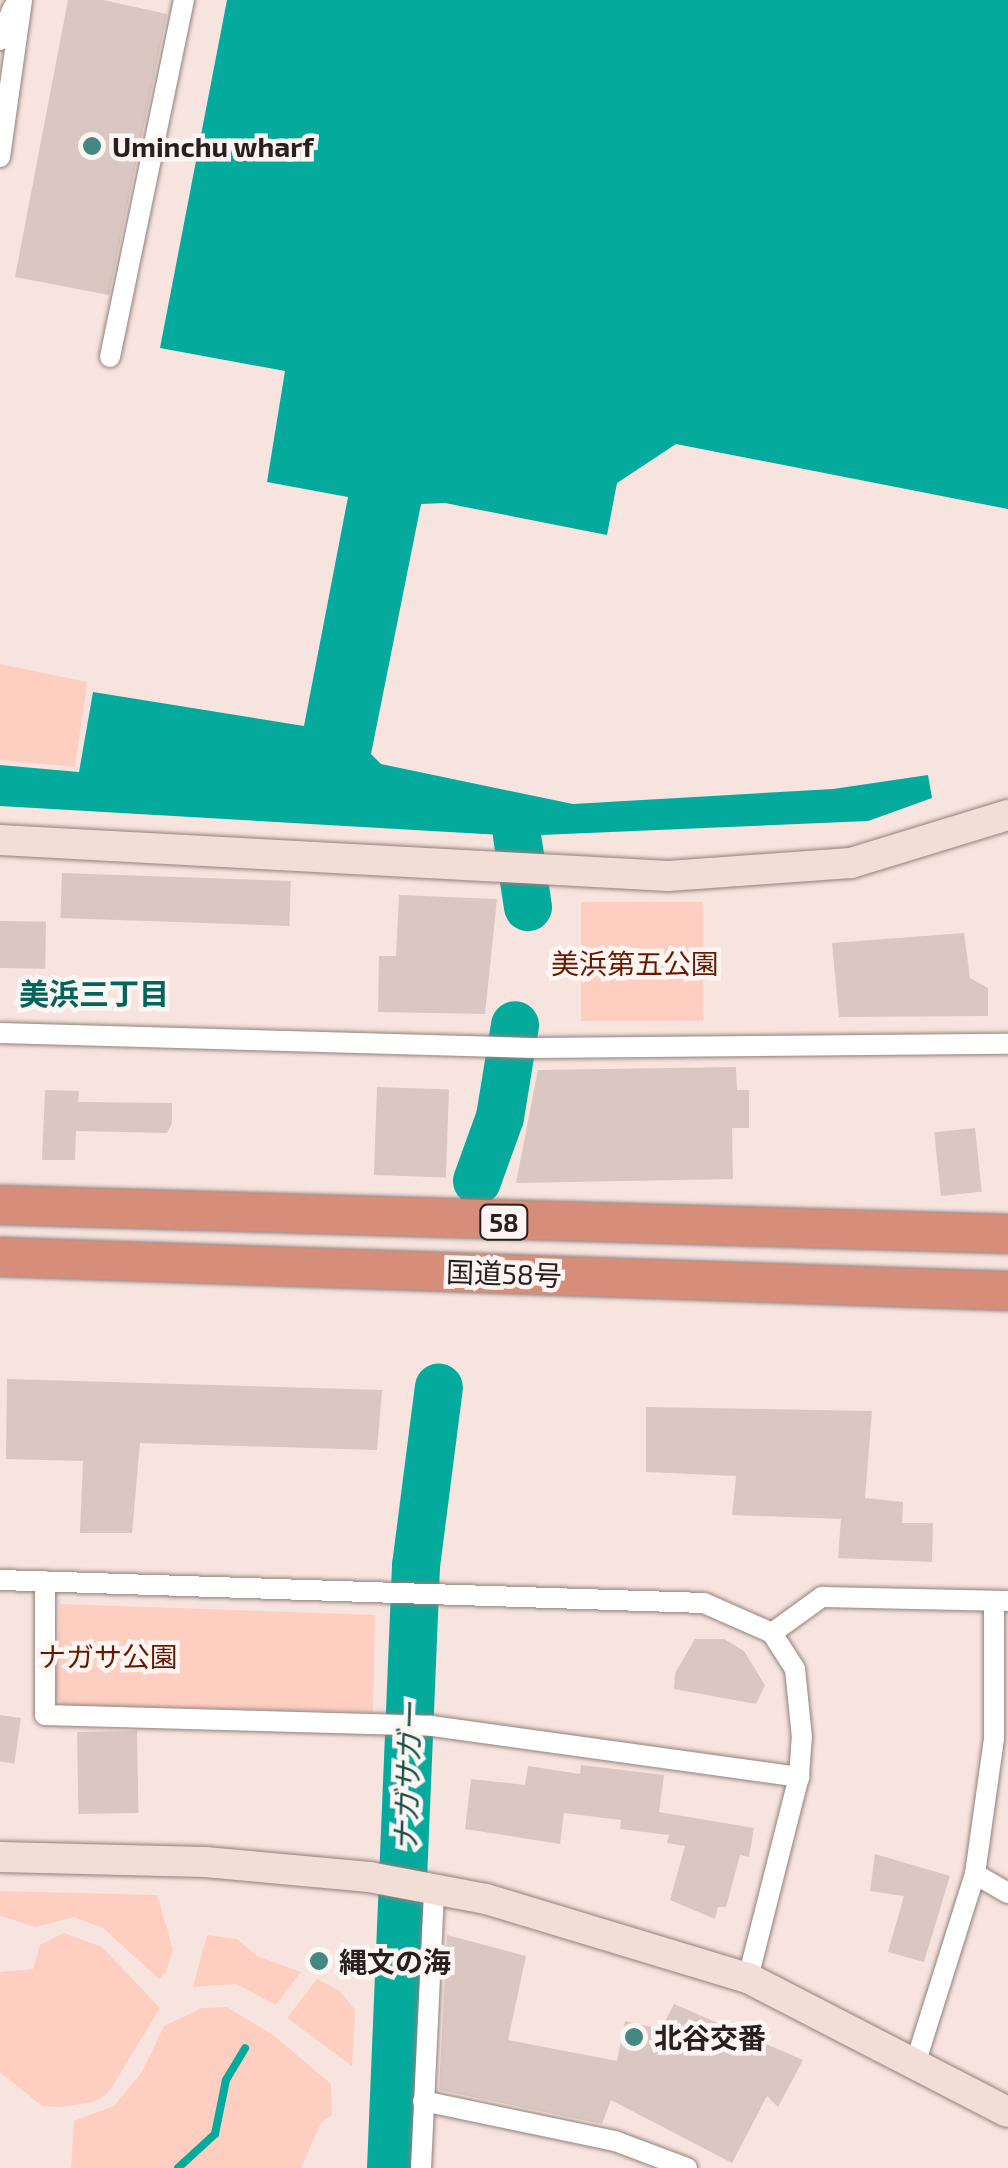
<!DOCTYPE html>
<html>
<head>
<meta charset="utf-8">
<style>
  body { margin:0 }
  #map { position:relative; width:1008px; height:2168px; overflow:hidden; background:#f8e4df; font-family:"Exo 2","Noto Sans JP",sans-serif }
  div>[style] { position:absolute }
  .green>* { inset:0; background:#fecec1; transform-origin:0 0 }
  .water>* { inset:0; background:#04aa9c }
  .stream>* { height:8px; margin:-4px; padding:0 4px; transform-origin:4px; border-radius:4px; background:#04aa9c }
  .river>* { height:48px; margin:-24px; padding:0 24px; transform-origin:24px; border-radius:24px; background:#04aa9c }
  .building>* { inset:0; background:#dac7c1; transform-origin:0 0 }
  .roads { filter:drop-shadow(0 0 2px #92817c) drop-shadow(0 0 2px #92817c) }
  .street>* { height:20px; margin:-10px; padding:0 10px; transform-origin:10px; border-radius:10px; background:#fff }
  .secondary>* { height:30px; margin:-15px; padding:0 15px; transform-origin:15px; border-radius:15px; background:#f3ddd7 }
  .highway>* { height:38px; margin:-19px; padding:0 19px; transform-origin:19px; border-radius:19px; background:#d68e7b }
  .dots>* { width:28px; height:28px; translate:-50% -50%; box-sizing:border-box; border:5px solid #fdf5f2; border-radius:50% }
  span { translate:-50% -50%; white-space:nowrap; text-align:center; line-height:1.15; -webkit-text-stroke:9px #fdf5f2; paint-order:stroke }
  .shield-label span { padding:2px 8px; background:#fdf5f2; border:2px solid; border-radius:8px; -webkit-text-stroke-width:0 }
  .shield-label { font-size:25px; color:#27201e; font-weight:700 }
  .poi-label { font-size:28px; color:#27201e; font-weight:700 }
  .left { translate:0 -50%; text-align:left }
  .park-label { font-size:28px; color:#691901 }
  .street-label { font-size:28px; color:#27201e }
  .neighbourhood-label { font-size:30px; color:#01655c; font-weight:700 }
  .water-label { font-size:30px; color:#164f48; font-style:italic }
</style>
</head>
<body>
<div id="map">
  <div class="green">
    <div style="clip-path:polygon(0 664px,87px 682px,75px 767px,0 760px)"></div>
    <div style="left:703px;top:902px;width:119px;height:122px;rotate:90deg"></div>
    <div style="clip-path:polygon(60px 1604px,375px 1615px,373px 1712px,64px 1705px,55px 1696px)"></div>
    <div style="clip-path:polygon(0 1891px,157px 1895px,173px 1949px,166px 1972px,159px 1979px,103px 1928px,74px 1917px,36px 1927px,0 1916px)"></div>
    <div style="clip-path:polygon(64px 1933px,102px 1947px,160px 2008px,109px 2092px,94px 2102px,61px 2107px,42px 2106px,0 2072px,0 1972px,33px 1969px,40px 1945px)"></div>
    <div style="clip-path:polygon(207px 1935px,237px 1939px,257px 1956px,301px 1972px,276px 2005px,236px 1984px,193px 1987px)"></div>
    <div style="clip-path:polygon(317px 1979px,340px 1991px,355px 2010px,352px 2066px,287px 2018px)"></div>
    <div style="clip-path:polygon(227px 2007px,273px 2035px,331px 2084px,332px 2115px,321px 2123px,301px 2168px,71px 2168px,74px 2121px,114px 2106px,142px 2072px,164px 2026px,202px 2008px)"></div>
  </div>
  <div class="water">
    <div style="clip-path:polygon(227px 0,1008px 0,1008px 509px,676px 444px,617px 483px,607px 535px,445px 503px,421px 504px,371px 754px,381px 764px,573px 804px,833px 789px,928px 775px,932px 798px,868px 821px,517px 836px,0 806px,0 765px,79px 772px,93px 692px,304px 726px,348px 497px,267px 482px,285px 371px,160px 348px)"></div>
  </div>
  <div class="stream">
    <div style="left:178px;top:2168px;width:50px;rotate:-42.6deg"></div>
    <div style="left:215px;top:2134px;width:55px;rotate:-78.5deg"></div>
    <div style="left:226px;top:2080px;width:37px;rotate:-59deg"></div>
  </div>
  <div class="river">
    <div style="left:517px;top:836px;width:72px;rotate:81.2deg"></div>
    <div style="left:477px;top:1181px;width:68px;rotate:-70.2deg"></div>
    <div style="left:500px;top:1117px;width:93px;rotate:-80.7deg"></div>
    <div style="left:391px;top:2168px;width:603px;rotate:-87.62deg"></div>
    <div style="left:416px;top:1566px;width:180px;rotate:-82.7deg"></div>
  </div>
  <div class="building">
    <div style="clip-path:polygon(68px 0,103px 0,167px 14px,109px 295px,15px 277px)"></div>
    <div style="left:62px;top:873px;width:229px;height:45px;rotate:2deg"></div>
    <div style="clip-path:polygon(399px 895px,497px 899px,485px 1014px,378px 1012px,379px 956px,396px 956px)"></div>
    <div style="left:0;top:921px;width:46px;height:47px;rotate:1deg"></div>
    <div style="clip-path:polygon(964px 933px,970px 978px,988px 988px,988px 1016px,839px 1017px,832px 943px)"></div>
    <div style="clip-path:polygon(736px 1067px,737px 1090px,749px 1090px,749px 1128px,732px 1128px,733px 1179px,516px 1183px,538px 1070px)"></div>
    <div style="left:377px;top:1087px;width:72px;height:88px;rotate:2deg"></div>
    <div style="clip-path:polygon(45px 1090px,79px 1091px,78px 1102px,172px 1103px,172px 1123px,167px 1133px,76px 1131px,75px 1160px,42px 1160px)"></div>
    <div style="left:975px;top:1128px;width:64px;height:41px;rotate:84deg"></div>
    <div style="clip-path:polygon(7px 1379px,382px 1390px,377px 1450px,140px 1443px,132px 1533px,80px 1533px,83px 1461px,6px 1459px)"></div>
    <div style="clip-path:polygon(646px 1407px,872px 1411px,865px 1498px,903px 1502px,902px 1523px,933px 1523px,932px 1562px,838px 1558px,841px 1519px,732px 1515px,736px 1476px,646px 1472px)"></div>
    <div style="clip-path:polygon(695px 1639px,724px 1639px,744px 1651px,765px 1685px,756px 1704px,674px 1689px,675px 1673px)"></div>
    <div style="left:0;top:1715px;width:21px;height:46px;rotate:8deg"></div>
    <div style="left:137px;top:1731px;width:82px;height:60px;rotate:89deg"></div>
    <div style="clip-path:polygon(581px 1765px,664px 1775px,659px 1812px,754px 1828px,749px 1857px,740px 1855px,726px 1907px,718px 1907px,715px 1919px,670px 1900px,685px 1846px,667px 1843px,669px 1835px,620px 1829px,621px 1820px,564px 1813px,560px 1844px,465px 1829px,471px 1779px,525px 1785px,528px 1766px,580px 1774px)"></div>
    <div style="clip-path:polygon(875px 1854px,950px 1876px,924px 1962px,888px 1952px,904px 1896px,870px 1891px)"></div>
    <div style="clip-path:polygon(447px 1935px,526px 1956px,508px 2040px,617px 2061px,625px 2021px,661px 2029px,674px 2004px,803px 2060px,778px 2107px,767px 2096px,732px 2163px,611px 2100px,602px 2124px,439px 2090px)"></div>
  </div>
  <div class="roads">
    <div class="street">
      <div style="left:0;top:40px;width:35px;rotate:-68deg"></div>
      <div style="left:0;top:157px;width:159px;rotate:-82deg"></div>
      <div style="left:110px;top:357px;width:365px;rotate:-78.3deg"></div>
      <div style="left:0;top:1033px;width:534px;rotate:1.61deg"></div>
      <div style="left:534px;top:1048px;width:474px;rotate:-0.5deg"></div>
      <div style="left:0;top:1580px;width:704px;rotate:1.87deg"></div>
      <div style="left:704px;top:1603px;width:74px;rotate:23.8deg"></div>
      <div style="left:772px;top:1633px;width:62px;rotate:-35.8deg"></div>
      <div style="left:822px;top:1597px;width:186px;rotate:1.2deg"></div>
      <div style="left:45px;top:1581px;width:134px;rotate:90deg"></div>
      <div style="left:45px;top:1715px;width:387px;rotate:1.6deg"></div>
      <div style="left:432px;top:1726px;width:371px;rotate:7.9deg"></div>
      <div style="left:975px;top:1874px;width:38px;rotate:30deg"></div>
      <div style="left:748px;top:1978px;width:207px;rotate:-75.8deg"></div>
      <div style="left:799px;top:1777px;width:39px;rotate:-86deg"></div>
      <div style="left:802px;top:1738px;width:69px;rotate:-95.8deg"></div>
      <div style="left:795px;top:1669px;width:43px;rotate:-122.6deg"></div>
      <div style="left:916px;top:2061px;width:196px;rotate:-72.5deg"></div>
      <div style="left:975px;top:1874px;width:137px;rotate:-82deg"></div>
      <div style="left:994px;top:1738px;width:137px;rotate:-90deg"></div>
      <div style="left:423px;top:2101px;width:196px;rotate:11.8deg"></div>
      <div style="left:615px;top:2141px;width:77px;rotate:20.6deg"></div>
      <div style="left:421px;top:2168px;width:278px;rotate:-87.3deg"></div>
    </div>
    <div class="secondary">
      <div style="left:0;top:840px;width:669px;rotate:3.08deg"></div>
      <div style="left:668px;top:876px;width:183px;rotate:-4.1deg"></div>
      <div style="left:851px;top:863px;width:164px;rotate:-17deg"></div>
      <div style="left:0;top:1857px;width:205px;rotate:1.4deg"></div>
      <div style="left:205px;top:1862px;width:165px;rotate:5.2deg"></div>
      <div style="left:369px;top:1877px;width:119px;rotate:10.6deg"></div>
      <div style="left:486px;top:1899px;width:274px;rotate:16.8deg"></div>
      <div style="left:748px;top:1978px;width:292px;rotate:27.3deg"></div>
    </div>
    <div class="highway">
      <div style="left:0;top:1205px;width:1008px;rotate:1.65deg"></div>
      <div style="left:0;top:1257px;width:1009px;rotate:1.93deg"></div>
    </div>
  </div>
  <div class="dots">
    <div style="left:92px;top:146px;background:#448981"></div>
    <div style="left:319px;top:1961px;background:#448981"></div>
    <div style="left:634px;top:2037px;background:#448981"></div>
  </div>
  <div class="shield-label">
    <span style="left:504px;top:1222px">58</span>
  </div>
  <div class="poi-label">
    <span class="left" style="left:112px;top:146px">Uminchu wharf</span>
    <span class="left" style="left:339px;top:1961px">縄文の海</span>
    <span class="left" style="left:654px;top:2037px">北谷交番</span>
  </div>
  <div class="park-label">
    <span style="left:635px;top:963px">美浜第五公園</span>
    <span style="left:108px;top:1656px">ナガサ公園</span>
  </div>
  <div class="street-label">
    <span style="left:504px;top:1273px;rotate:2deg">国道58号</span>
  </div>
  <div class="neighbourhood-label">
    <span style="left:94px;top:993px">美浜三丁目</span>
  </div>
  <div class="water-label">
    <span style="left:407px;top:1777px;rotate:-88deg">ナガサガー</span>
  </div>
</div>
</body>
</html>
